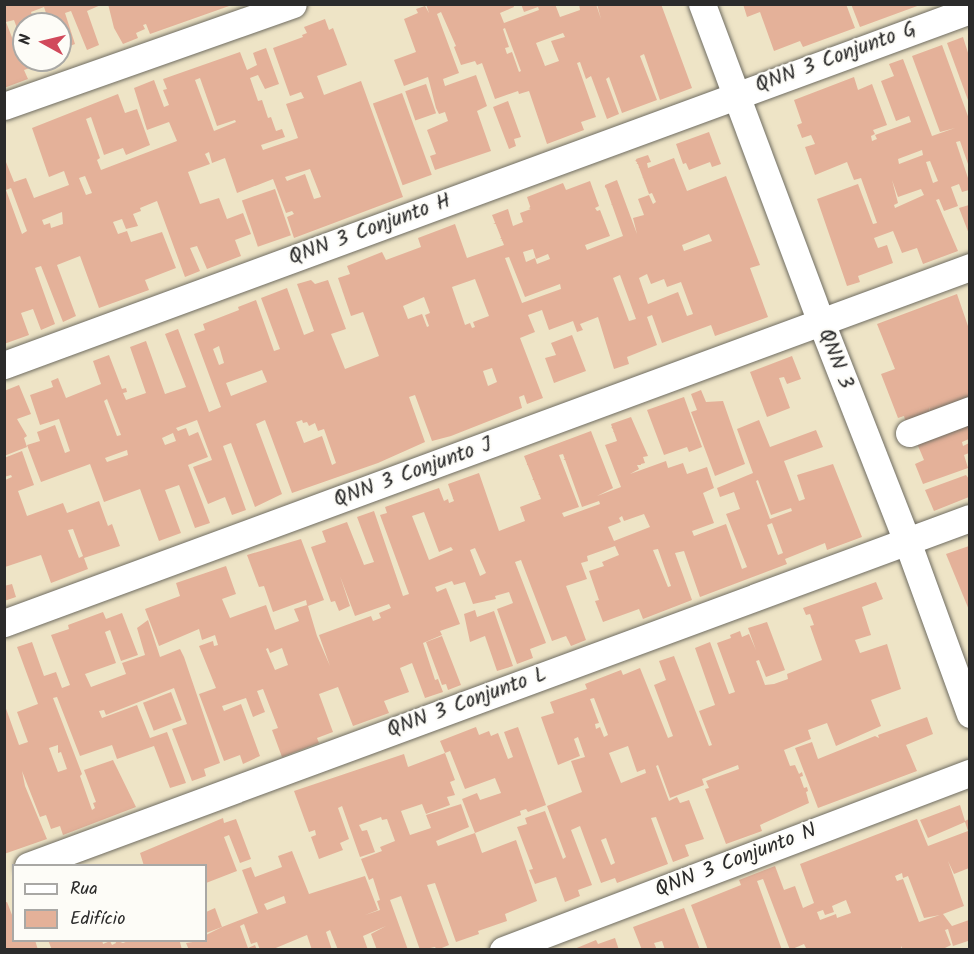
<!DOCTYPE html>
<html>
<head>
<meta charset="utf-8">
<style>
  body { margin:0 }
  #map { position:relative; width:974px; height:954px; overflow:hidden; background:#eee4c6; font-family:Kalam,sans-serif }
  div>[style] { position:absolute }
  .building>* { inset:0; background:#e4b199; transform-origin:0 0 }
  .roads { filter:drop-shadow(0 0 2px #6f6c61) drop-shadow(0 0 2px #6f6c61) }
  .minor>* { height:27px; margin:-13.5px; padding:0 13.5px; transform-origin:13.5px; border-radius:13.5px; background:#fff }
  span { translate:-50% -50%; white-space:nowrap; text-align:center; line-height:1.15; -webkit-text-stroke:4.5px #fdfcf7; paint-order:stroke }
  .street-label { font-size:21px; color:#2b2b2b }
  .frame { position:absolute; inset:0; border:6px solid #2b2b2b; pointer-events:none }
  .legend { position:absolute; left:12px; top:864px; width:195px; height:78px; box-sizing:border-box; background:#fdfcf7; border:2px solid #a9a8a5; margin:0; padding:8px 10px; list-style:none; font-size:18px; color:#2b2b2b }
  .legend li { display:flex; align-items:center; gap:12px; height:30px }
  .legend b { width:30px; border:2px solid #a9a8a5 }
  .north { position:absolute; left:12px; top:12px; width:60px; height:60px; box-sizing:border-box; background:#fdfcf7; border:2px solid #a9a8a5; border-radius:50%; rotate:278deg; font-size:16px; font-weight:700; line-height:24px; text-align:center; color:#2b2b2b }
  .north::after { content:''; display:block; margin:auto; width:21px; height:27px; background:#d1495b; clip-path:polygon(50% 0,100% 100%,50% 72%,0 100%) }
</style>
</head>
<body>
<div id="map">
  <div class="building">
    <div style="clip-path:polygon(evenodd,4px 4px,103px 4px,87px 11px,99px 45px,87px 50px,71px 11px,65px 13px,75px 44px,60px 50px,60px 24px,24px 24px,24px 47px,14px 20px,6px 22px,18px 53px,24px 51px,24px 60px,52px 60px,24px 70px,28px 79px,4px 88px,4px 4px,44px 7px,47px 16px,34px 20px,31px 12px,44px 7px)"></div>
    <div style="clip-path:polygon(108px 4px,192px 6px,232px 5px,150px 34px,146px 24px,143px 25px,145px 29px,136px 33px,138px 38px,123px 44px,114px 28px)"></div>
    <div style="clip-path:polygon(evenodd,426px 4px,513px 4px,514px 7px,500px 13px,504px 23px,539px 10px,538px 7px,524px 12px,521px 4px,555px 4px,560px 17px,580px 10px,579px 4px,596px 4px,601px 19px,597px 4px,661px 4px,692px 88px,660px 100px,644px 54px,640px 56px,657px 100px,622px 113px,609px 77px,606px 79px,619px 114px,607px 119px,591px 76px,586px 79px,580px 62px,577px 63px,596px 117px,581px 122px,584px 130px,547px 144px,529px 91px,519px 94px,518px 91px,495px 99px,482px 63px,477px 65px,475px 61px,461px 65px,454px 47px,456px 46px,441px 12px,437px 14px,459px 73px,443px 79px,445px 86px,476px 75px,487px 106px,477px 111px,491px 151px,435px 170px,430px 156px,436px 154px,427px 130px,448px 121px,445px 112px,439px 114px,436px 108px,428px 77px,404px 86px,394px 60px,416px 52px,404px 19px,418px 13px,416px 9px,425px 6px,429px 13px,426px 4px,505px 28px,521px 71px,519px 72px,512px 52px,507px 54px,505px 48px,509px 47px,503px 29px,505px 28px,426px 4px,563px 33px,565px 37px,551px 41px,559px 61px,545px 66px,536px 43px,563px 33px)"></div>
    <div style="clip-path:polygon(743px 4px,846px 4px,855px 28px,803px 47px,800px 41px,774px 51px,760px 12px,747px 17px)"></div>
    <div style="clip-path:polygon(851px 4px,920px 4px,920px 5px,860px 27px)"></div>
    <div style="clip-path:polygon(evenodd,325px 19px,329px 30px,333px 28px,347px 65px,317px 76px,324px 95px,361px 81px,403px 197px,294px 238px,287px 217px,294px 214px,292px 211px,286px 213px,273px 179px,237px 193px,225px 158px,212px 163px,209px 152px,205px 154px,210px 164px,188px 172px,200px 204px,219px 198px,227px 219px,243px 213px,251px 234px,235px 240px,241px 256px,207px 269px,197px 246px,190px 248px,200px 271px,185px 277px,157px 201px,140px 208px,141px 211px,133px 214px,138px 226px,126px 229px,122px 219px,113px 222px,118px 234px,127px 231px,131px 242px,162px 232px,176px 268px,145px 280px,149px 290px,99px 308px,80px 256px,57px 265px,76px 316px,63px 322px,41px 266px,35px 268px,55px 324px,41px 330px,33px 309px,21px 313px,29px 335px,4px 344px,4px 157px,14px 182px,26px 178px,34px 198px,69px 185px,64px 171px,49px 177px,32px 128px,118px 94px,125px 113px,137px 109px,150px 145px,126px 155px,123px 148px,104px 155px,91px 117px,86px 119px,100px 158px,97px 160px,101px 170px,177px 141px,169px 122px,147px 130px,134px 88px,154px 80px,164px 107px,169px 105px,163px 90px,167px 89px,163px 79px,240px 52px,247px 70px,257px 65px,253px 53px,266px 48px,279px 84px,265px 89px,258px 75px,250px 78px,258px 101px,262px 100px,268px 118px,271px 117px,276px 131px,282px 129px,285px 137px,261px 145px,263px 150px,298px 138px,286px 104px,304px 98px,301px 92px,290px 96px,273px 48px,303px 37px,302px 35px,307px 33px,304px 27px,325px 19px,200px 78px,217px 126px,235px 120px,236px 122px,214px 131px,195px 80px,200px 78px,325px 19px,310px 169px,321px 197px,314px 199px,305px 174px,287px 181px,285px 177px,310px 169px,325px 19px,85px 176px,92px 193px,86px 195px,79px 178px,85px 176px,325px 19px,11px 188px,27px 231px,22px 234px,6px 190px,11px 188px,325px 19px,62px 212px,63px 224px,51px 228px,50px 223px,44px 225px,42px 220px,62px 212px)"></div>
    <div style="clip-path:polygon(963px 37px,969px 56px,969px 103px,947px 43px)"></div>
    <div style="clip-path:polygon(evenodd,942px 45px,969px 119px,969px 167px,960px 141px,956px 142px,969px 181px,969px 190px,962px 192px,959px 184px,951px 187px,958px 206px,944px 211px,939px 199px,936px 200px,958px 251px,923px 264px,917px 248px,902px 253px,893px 231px,874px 238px,878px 248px,887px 245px,893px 263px,858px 276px,860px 282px,847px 286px,817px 199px,858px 184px,873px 224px,877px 223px,861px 178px,854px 180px,847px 162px,815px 175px,805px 147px,815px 144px,811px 135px,802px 138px,797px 125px,802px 123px,794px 100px,854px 77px,858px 90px,872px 84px,887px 125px,873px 130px,875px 134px,871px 136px,872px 141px,877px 139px,875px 135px,911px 122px,909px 116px,896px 121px,881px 81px,894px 76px,889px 64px,903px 59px,932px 136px,955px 128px,940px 132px,912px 56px,942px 45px,922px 150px,923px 155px,899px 164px,898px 159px,922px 150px,942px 45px,930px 161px,938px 181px,933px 183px,926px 162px,930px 161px,942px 45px,892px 180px,898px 197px,921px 189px,924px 195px,895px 208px,894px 205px,898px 203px,892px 180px)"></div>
    <div style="left:426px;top:84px;width:31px;height:22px;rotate:71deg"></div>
    <div style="left:402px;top:93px;width:87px;height:31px;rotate:70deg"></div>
    <div style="clip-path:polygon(508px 101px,521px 137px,514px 139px,516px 146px,509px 149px,493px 107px)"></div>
    <div style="clip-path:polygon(709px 132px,721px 164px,712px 167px,710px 162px,689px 170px,686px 163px,683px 164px,676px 144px)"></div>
    <div style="clip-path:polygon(evenodd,648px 155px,651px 162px,647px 163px,648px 168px,674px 158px,687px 191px,726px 176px,760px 265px,750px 268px,768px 317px,715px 336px,711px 325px,662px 343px,652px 315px,647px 317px,657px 345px,627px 357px,629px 364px,614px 369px,598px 317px,580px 324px,583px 330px,577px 332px,573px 321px,549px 330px,542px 310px,528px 315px,535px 332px,520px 338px,543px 398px,527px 404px,524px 395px,519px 397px,522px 408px,451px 436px,432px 441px,415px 395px,409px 397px,425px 442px,378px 463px,292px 493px,265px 420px,256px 424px,282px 494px,255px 507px,231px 443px,223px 446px,246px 510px,232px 515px,225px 497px,208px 504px,193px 467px,212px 460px,197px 420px,176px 428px,178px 431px,186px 428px,189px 436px,198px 432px,208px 457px,188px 465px,210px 523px,195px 528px,179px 485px,165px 490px,181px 533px,159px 541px,140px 489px,104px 502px,90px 464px,41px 482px,27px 445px,40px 441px,37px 432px,55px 425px,65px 453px,70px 451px,59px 419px,40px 425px,30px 395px,53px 387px,51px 381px,58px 378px,66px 398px,101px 384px,93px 361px,109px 355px,122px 389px,126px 388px,127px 392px,123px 393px,126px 400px,146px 393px,130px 347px,146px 341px,165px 394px,186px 387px,165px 334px,178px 329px,209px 412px,221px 407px,194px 334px,205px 330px,203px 324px,239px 310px,238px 307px,256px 300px,274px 351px,280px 349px,261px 298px,287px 288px,304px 335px,314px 331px,297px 284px,311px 280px,315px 284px,328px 280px,346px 329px,331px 334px,345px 369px,379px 356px,363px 312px,351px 316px,338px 278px,350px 274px,347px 266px,382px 252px,386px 260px,421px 247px,418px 238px,455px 224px,467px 258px,504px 245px,492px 215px,508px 209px,513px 226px,523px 222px,520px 213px,531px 209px,527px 197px,563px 183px,566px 190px,590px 181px,599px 206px,595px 208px,597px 211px,600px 210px,610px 236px,585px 245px,587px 250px,623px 236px,605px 185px,617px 180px,637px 234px,633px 218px,644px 215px,638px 199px,649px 195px,653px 204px,656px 202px,652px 193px,649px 194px,636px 159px,648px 155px,709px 234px,712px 241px,684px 251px,682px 245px,709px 234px,648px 155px,533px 249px,536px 259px,548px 254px,550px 259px,537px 264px,535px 258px,526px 262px,523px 252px,533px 249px,648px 155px,509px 257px,525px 297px,560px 284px,561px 289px,522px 303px,505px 258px,509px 257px,648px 155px,647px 274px,651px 284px,664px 279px,667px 287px,681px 282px,693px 314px,687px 316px,678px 292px,648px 304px,639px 278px,647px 274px,648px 155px,620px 275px,636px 319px,629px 321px,613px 278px,620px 275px,648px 155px,475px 279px,489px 316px,473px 322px,475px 327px,472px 328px,470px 323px,465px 325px,452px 287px,475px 279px,648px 155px,424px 297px,430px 313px,425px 315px,429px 326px,427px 327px,422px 314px,408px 319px,403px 306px,424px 297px,648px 155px,219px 346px,224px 363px,219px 365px,213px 349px,219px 346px,648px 155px,492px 368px,497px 382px,488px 386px,483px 371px,492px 368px,648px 155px,262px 370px,267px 382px,231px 396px,226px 383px,262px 370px,648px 155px,107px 399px,121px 435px,117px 436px,104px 401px,107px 399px,648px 155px,302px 420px,303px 423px,307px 422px,309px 426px,315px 423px,318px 431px,324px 429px,336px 463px,332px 465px,322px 436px,304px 443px,296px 422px,302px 420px,648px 155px,173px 433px,176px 441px,165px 445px,162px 438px,173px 433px,648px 155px,127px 450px,128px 455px,107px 462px,105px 458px,127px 450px)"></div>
    <div style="left:275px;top:189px;width:49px;height:35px;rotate:71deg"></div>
    <div style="clip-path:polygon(969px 205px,969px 234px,959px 208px)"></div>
    <div style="clip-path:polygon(957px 294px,969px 329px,969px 439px,962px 442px,963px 446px,969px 443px,969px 453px,964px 455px,968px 468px,923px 484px,915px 464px,924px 460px,916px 441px,938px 431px,929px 407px,932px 422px,907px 427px,904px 416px,898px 418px,881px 374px,895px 369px,877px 324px)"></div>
    <div style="clip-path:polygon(572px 335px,586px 371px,554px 383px,545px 358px,556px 355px,551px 343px)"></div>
    <div style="clip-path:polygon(792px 356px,801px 379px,787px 384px,784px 377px,779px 378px,790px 408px,767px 417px,750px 372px)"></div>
    <div style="clip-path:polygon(19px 385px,31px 414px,17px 419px,27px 436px,24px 438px,27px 447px,4px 456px,4px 391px)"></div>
    <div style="clip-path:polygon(701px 390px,706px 402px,723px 401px,745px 464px,715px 476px,691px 412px,697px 410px,691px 394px)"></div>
    <div style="clip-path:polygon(684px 397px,702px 447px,689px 452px,687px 447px,664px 455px,647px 410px)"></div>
    <div style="clip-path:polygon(evenodd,631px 417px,648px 456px,643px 457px,645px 463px,637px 465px,639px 469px,630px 474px,666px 461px,668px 468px,683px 463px,687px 474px,707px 467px,714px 488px,703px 493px,714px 523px,692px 531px,694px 536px,726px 524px,742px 569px,747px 567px,726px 514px,740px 509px,734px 492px,720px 497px,717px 488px,753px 473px,737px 429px,759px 420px,770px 447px,816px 430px,823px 447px,784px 461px,799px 501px,805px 499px,797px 475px,833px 464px,862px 537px,827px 550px,825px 543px,785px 559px,787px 564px,700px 597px,684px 551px,675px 553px,692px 600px,643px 619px,639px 609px,603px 622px,595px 601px,599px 600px,589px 571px,604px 566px,602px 562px,619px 555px,615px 546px,587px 556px,588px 561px,581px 563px,587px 579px,566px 586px,586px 640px,571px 646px,566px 636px,552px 641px,521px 560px,515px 562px,546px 643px,530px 649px,533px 658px,517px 664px,497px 609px,513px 603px,509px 592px,495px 596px,496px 599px,473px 604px,465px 582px,454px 585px,452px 581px,435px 587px,437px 592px,446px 588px,460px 624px,440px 631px,442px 635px,423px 643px,435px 680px,438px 679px,443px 692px,425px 698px,412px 663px,400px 668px,409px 692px,384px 701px,389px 713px,353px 726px,338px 687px,319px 694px,333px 732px,317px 738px,319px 743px,282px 757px,272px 730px,278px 728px,263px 689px,257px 691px,265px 712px,253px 717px,246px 698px,222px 706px,224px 711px,241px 704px,260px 756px,243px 764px,240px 755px,224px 761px,199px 694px,216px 688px,199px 646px,213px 641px,214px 646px,218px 645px,215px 635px,202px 640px,199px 629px,159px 646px,145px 609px,180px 596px,176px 583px,226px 566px,236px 594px,222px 599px,230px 618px,266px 605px,275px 630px,299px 621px,294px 609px,307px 605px,306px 600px,273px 612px,264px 586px,259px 587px,247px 555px,301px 539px,324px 600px,308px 606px,317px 636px,330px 666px,319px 635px,371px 616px,373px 621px,381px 618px,379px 613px,391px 608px,389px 604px,355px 616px,340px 576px,350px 606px,339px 611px,335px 601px,331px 602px,311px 547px,326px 542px,322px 531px,347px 522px,364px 565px,374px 562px,357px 517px,374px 511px,403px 596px,409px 594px,380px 515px,387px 513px,385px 507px,439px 488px,444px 501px,448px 499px,449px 503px,454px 501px,448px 484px,479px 473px,499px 531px,525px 521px,520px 507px,541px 499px,524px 456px,591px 431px,613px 488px,597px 496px,621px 487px,605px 445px,617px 441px,611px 424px,631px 417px,563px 454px,582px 507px,599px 501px,600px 504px,564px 517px,562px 513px,579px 507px,559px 455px,563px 454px,631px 417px,758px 480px,771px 515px,791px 508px,792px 511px,770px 519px,756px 481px,758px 480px,631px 417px,424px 512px,439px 552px,451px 547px,453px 550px,429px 560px,412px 516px,424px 512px,631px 417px,644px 514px,650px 527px,614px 541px,608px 527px,621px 522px,619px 518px,622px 516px,624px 521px,644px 514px,631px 417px,772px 523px,783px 553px,778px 555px,767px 525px,772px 523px,631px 417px,475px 548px,486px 573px,480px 576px,470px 550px,475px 548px,631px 417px,658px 549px,671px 586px,668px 587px,653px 550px,658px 549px,631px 417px,268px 648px,270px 653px,282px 648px,288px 665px,275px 670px,266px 649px,268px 648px)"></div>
    <div style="clip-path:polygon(evenodd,22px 451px,34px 485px,18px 491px,27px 516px,63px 503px,67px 513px,99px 501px,108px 526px,112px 524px,120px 546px,84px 558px,88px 569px,51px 583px,41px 555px,5px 567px,5px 480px,12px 477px,11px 475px,4px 477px,4px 458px,22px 451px,73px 529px,83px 556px,79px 558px,68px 530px,73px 529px)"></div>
    <div style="clip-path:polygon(966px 475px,969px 479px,969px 497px,934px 511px,925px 490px)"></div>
    <div style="clip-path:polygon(969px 546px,969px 610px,946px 554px)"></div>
    <div style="clip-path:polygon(evenodd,876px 582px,883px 599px,862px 607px,871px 635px,855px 640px,860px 653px,887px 644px,901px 689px,871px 700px,881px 726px,836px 746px,827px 723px,808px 730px,811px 739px,784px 750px,790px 766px,795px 765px,799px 774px,802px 772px,803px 776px,800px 777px,804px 788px,807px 787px,808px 791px,806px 792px,809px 803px,760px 825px,762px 831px,726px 844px,705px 789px,709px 788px,706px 781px,739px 769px,738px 765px,702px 779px,704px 785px,670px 798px,658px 765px,656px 766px,669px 801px,677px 797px,680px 803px,689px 800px,704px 839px,685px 845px,689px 856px,673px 862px,656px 817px,651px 818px,668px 864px,617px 883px,615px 878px,601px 883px,580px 826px,571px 830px,592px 885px,578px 890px,580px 896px,565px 902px,556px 877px,535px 884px,529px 870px,533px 869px,517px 827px,527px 824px,525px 818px,545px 811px,563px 859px,566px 857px,547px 806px,582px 792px,571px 761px,585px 757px,578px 737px,574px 739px,580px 756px,558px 765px,541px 717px,554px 713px,550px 702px,587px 689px,585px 684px,621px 670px,623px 675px,640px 668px,668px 738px,673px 736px,654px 685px,666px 680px,659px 661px,674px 656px,709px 746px,712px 745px,699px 711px,715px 705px,695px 648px,710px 642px,729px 694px,735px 692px,717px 643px,731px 638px,730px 635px,740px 631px,742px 637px,749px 634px,756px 650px,748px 628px,767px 622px,785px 670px,766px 677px,759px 660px,756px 661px,765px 685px,774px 684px,788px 679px,787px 674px,822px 660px,810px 626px,814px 625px,810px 614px,806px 615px,803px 608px,876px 582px,594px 698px,608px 735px,604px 737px,600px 727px,596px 729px,595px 724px,599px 723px,590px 699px,594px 698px,876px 582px,628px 746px,637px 772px,645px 769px,646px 773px,621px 783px,609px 753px,628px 746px,876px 582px,606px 838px,615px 863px,611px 865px,601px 840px,606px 838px)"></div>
    <div style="clip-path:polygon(12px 584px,16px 597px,4px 601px,4px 586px)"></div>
    <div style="clip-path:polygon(475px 610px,477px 617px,494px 611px,513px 666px,497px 671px,485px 636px,470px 642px,464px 614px)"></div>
    <div style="clip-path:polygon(evenodd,103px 612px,106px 619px,122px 613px,138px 655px,121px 661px,110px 630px,105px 632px,116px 663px,85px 674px,91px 687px,126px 674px,122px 663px,145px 655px,137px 628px,148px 620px,160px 657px,180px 649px,184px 657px,220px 763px,204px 769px,206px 776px,192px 781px,172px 729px,187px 724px,174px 688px,106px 715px,104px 710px,99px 711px,102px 718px,137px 705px,150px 738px,167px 732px,186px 783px,170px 788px,154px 746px,117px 759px,112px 745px,80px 756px,57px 697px,53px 698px,82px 774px,80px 776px,92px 810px,95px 808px,93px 803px,96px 802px,84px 770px,113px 760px,136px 807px,63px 835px,60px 826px,51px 829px,46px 815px,40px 817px,22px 771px,25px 786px,47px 839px,4px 854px,4px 703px,19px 745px,28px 742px,17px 712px,38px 704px,17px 647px,32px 642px,44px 676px,56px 672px,62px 688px,70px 685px,51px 635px,69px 629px,68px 625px,103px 612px,58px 745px,58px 753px,61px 752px,67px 769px,58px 772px,49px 748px,58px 745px)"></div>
    <div style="clip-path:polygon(442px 636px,461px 685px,448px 690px,446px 684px,442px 685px,426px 642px)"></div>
    <div style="left:171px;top:692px;width:30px;height:30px;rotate:69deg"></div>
    <div style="clip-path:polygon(927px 717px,933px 734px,906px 745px,917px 771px,818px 808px,795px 748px,812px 742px,818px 759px,875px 736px,879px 738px,878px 735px)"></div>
    <div style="clip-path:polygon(evenodd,476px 727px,479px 735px,489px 731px,491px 736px,498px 733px,508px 759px,513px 757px,504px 732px,518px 727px,546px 805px,528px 812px,526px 809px,520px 811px,521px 815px,475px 833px,482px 853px,516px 840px,537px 901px,505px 914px,507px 921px,478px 931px,479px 934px,456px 942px,435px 883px,427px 885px,449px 945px,437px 950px,435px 947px,420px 950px,401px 896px,390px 900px,408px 950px,377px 950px,371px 934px,386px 926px,363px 936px,368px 950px,338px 950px,330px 930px,326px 932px,332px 950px,312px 950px,307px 935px,271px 950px,260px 950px,257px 942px,251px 944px,244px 924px,240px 926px,248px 948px,255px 945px,257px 950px,189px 950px,186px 943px,206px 940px,206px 935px,222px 927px,258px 913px,242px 870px,251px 867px,255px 877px,282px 867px,278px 856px,292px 851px,309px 894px,365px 876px,378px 910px,365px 915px,380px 910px,377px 901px,380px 900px,373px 878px,369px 880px,361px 859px,382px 851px,380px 847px,395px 841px,387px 819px,382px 820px,381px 817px,359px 825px,362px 831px,367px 830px,375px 852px,360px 857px,342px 806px,338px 808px,349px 839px,340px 843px,343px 850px,319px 859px,311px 837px,316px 835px,315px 830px,309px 832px,294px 791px,404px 754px,408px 767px,445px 753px,440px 741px,476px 727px,450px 751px,465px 789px,495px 778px,501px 793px,480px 800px,477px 793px,462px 799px,475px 833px,438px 846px,436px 841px,469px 827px,461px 804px,426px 815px,431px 828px,410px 835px,401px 811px,422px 804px,426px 814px,450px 805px,447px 797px,455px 795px,450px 782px,455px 780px,445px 753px,450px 751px,476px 727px,284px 896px,286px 903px,267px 910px,264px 904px,284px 896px)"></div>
    <div style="clip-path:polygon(evenodd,960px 805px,965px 821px,969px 819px,969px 868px,954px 874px,948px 861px,964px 906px,943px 914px,952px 926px,969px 920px,969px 945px,968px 941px,953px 946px,948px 929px,945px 930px,951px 945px,941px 950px,903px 950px,901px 946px,901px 950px,807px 950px,804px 944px,790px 950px,763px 879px,757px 881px,782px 950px,708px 950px,691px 905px,741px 885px,739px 880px,775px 866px,784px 890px,795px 886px,803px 908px,814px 903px,800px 864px,917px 819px,928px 846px,968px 831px,965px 822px,928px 838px,920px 820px,960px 805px,902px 873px,903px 878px,908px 876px,924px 918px,940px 915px,919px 922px,903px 879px,897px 881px,895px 876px,902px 873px,960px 805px,846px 900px,851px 913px,837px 918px,836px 914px,820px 920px,817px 912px,823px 910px,825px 915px,834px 912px,832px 906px,846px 900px)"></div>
    <div style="clip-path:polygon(223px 818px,224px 823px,236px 819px,251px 859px,240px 863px,229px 835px,224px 837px,237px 871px,206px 883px,206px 866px,144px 866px,140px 853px)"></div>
    <div style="clip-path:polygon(7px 902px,14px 920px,14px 940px,35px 940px,38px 950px,4px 950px,4px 903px)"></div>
    <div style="clip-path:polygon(215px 908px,222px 927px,206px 933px,206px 912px)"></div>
    <div style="clip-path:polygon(684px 908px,700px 950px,665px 950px,662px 941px,654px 943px,657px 950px,642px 950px,633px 927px)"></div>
    <div style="clip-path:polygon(615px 938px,619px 950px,572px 950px,596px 940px,598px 944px)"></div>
    <div style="clip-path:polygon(48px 940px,102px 940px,103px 944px,110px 941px,112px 945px,116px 943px,115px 940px,123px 943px,131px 940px,184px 941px,180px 942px,182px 950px,52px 950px)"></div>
  </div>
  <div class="roads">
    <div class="minor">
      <div style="left:702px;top:4px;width:340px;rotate:69.5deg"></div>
      <div style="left:821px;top:322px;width:235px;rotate:68.6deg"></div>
      <div style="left:907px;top:541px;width:184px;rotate:70deg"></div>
      <div style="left:4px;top:106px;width:306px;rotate:-19.4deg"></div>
      <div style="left:4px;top:365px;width:1029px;rotate:-20.18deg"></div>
      <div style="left:909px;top:433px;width:65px;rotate:-20.7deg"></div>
      <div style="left:4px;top:623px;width:1030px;rotate:-20.23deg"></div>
      <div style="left:28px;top:866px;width:1004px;rotate:-20.28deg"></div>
      <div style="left:503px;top:950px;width:499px;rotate:-20.8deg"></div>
    </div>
  </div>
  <div class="street-label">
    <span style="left:836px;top:58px;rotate:-20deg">QNN 3 Conjunto G</span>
    <span style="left:370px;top:230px;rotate:-20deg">QNN 3 Conjunto H</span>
    <span style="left:835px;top:359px;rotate:69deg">QNN 3</span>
    <span style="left:413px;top:473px;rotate:-20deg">QNN 3 Conjunto J</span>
    <span style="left:467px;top:703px;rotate:-20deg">QNN 3 Conjunto L</span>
    <span style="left:736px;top:861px;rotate:-21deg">QNN 3 Conjunto N</span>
  </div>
  <div class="frame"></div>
  <ul class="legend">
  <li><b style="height:8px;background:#fff"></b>Rua</li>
  <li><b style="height:16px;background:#e4b199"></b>Edifício</li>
  </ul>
  <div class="north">N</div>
</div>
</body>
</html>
